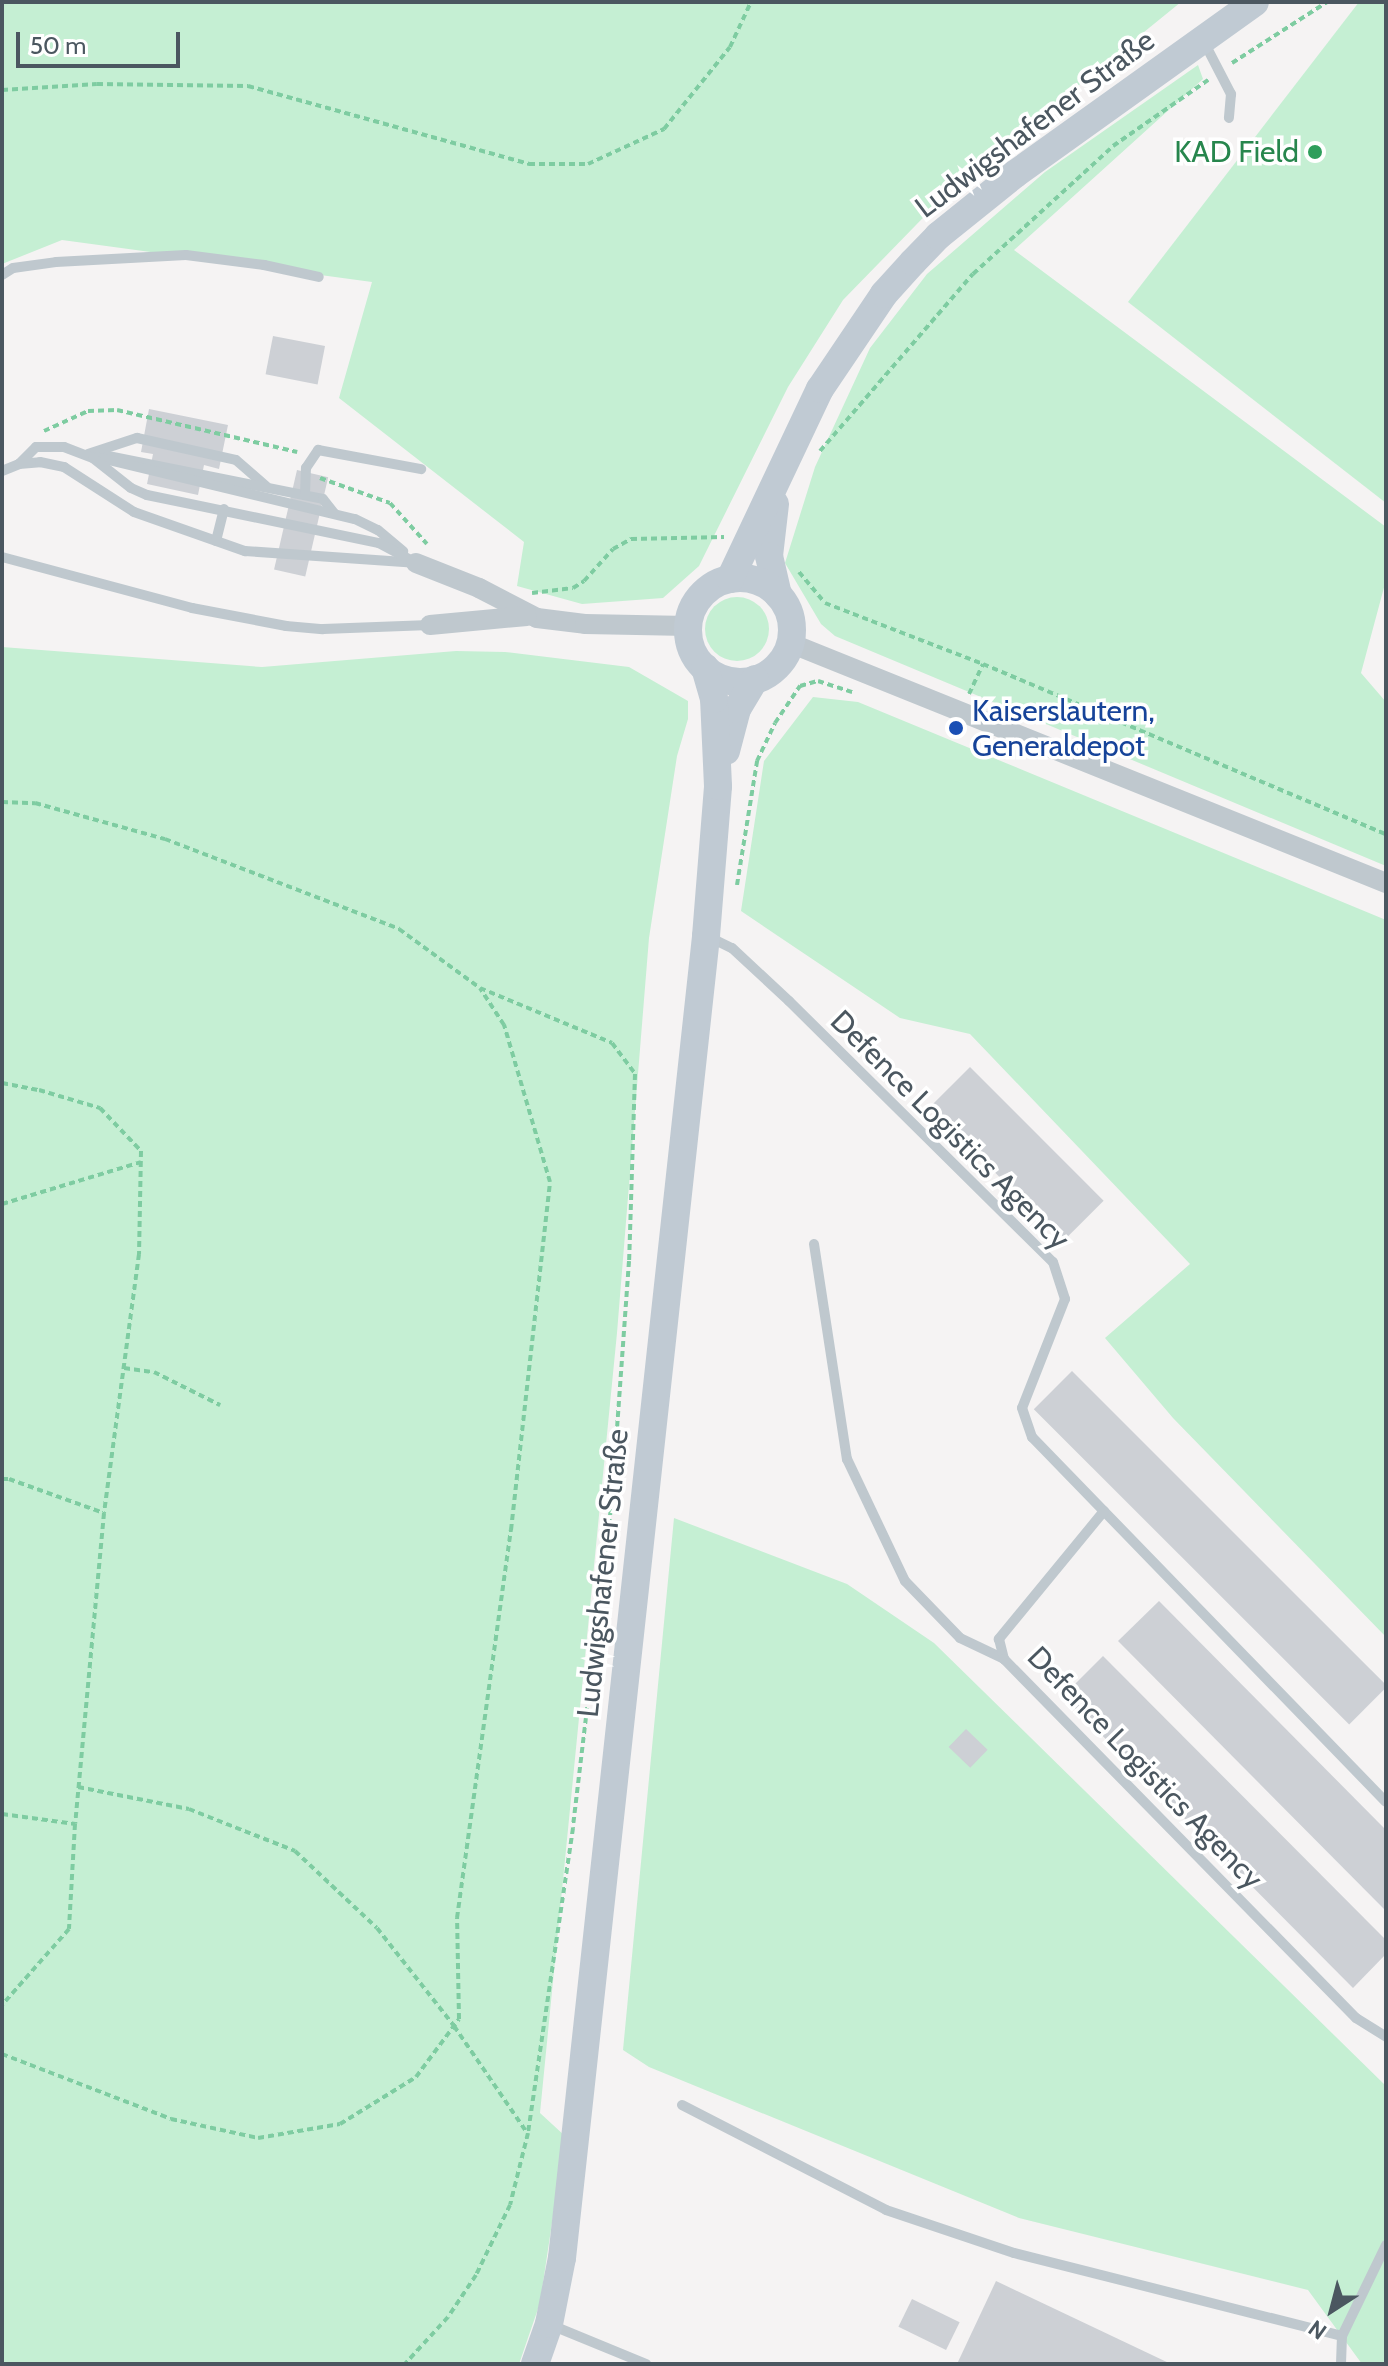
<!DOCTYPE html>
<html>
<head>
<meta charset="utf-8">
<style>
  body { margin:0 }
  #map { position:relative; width:1388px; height:2366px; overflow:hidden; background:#f5f3f3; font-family:Cabin,sans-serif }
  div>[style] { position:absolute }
  .green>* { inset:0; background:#c5efd3 }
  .round { border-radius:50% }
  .building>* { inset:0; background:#cdd0d5; transform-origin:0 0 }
  .path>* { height:4px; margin-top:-2px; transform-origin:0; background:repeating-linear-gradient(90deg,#7ecca1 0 6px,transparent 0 10px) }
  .lane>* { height:10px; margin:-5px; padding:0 5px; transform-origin:5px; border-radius:5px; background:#bfc8ce }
  .street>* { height:20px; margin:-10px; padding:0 10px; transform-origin:10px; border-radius:10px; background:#bfc8ce }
  .secondary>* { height:28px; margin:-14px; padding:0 14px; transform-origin:14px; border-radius:14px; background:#c0cad3 }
  .secondary>.ring { margin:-14px; padding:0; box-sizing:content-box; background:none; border:28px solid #c0cad3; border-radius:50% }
  .dots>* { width:22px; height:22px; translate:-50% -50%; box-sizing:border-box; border:4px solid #fff; border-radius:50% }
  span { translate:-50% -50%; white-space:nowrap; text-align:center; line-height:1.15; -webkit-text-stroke:7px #fff; paint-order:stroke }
  .street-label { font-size:30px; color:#4b5760 }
  .leisure-label { font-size:30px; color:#27864d }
  .right { translate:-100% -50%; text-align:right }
  .transit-label { font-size:30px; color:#164399 }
  .left { translate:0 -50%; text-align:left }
  .frame { position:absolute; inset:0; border:4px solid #4b5760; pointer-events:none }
  .north { position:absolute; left:1292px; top:2270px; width:80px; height:80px; -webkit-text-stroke:6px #fff; paint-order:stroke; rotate:216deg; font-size:22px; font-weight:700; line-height:32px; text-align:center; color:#4b5760 }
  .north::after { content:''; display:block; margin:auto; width:28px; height:36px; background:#4b5760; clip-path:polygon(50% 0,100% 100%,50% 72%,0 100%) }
  .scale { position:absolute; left:16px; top:32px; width:164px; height:36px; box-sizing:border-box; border:4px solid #4b5760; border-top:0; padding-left:10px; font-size:24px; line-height:28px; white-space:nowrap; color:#4b5760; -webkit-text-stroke:6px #fff; paint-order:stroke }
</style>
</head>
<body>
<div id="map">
  <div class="green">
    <div style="clip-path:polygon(2px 2px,1181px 2px,952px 188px,843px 300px,788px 387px,699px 566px,663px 598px,582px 604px,517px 586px,524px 542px,339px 398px,372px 282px,62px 240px,2px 264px)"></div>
    <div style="clip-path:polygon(1359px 2px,1386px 2px,1386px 503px,1128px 302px)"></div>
    <div style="clip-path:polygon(1198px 65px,1203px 79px,1014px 250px,1386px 527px,1386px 580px,1361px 673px,1386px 702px,1386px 866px,835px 636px,821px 624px,785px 563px,815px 467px,870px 348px,927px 274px,1045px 172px)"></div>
    <div class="round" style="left:705px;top:597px;width:64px;height:64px"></div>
    <div style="clip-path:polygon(2px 647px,262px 667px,456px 651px,505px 652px,629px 667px,688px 701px,688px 719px,677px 756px,649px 938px,617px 1333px,540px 2113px,565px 2136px,540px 2303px,519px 2364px,2px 2364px)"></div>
    <div style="clip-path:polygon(813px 697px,858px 702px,1386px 920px,1386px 1637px,1173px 1418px,1105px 1338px,1190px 1264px,970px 1034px,900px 1018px,741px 911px,764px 761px)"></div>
    <div style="clip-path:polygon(674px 1518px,847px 1584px,934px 1643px,1386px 2086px,1386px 2364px,1362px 2364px,1308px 2290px,1019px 2218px,649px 2067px,623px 2050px)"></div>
  </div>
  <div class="building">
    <div style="left:273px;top:336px;width:53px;height:39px;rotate:11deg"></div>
    <div style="clip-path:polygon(149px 409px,228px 425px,219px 469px,204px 465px,198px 495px,147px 484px,153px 454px,141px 452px)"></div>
    <div style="left:297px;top:470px;width:32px;height:102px;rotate:13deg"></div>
    <div style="left:970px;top:1067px;width:189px;height:57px;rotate:45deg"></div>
    <div style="left:1072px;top:1371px;width:446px;height:54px;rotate:45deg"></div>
    <div style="clip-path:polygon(1159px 1601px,1386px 1830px,1386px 1911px,1118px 1641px)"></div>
    <div style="clip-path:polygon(1103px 1656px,1386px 1940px,1386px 1954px,1353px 1988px,1063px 1696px)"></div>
    <div style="left:966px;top:1729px;width:30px;height:25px;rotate:44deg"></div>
    <div style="clip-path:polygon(996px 2281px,1171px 2364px,957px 2364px)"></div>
    <div style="left:912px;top:2299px;width:53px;height:31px;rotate:26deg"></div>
  </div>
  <div class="path">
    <div style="left:1232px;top:63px;width:113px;rotate:-32.7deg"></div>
    <div style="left:2px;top:90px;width:95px;rotate:-3.6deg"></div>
    <div style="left:97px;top:84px;width:151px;rotate:0.8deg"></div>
    <div style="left:248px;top:86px;width:292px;rotate:15.5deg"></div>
    <div style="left:529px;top:164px;width:59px"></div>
    <div style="left:588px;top:164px;width:84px;rotate:-24.7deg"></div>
    <div style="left:664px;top:129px;width:105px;rotate:-51.2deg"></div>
    <div style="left:730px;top:47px;width:50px;rotate:-65deg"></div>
    <div style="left:44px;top:431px;width:48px;rotate:-24.4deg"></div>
    <div style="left:88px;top:411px;width:29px;rotate:-2deg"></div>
    <div style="left:117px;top:410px;width:185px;rotate:13.1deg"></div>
    <div style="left:820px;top:451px;width:234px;rotate:-49.2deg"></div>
    <div style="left:973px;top:274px;width:190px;rotate:-42.4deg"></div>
    <div style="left:1113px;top:146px;width:116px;rotate:-34.8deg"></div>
    <div style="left:320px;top:478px;width:74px;rotate:19.7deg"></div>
    <div style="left:390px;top:503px;width:55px;rotate:47.9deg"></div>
    <div style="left:799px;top:572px;width:40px;rotate:50deg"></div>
    <div style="left:825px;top:603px;width:169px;rotate:21.1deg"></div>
    <div style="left:983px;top:664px;width:437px;rotate:22.9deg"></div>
    <div style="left:532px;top:593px;width:41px;rotate:-7deg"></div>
    <div style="left:573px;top:588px;width:13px;rotate:-32deg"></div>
    <div style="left:584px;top:581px;width:43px;rotate:-47.8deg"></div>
    <div style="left:613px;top:549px;width:21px;rotate:-29deg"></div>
    <div style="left:631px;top:539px;width:93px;rotate:-1.2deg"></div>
    <div style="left:969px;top:694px;width:33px;rotate:-65deg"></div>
    <div style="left:2px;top:802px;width:33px;rotate:2deg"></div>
    <div style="left:35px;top:803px;width:135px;rotate:15.5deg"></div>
    <div style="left:165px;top:839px;width:251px;rotate:21deg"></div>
    <div style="left:399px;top:929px;width:100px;rotate:36.1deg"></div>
    <div style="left:480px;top:988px;width:143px;rotate:22.6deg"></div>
    <div style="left:612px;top:1043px;width:39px;rotate:53deg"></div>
    <div style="left:635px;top:1074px;width:187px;rotate:91.8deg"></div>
    <div style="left:629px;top:1261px;width:239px;rotate:94.1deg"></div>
    <div style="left:612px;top:1499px;width:331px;rotate:96.8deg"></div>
    <div style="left:573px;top:1828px;width:308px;rotate:98.4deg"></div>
    <div style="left:528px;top:2133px;width:74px;rotate:104deg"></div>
    <div style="left:510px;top:2205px;width:78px;rotate:115.9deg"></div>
    <div style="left:476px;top:2275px;width:50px;rotate:123.7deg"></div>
    <div style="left:448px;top:2317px;width:64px;rotate:132.5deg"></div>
    <div style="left:737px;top:885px;width:126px;rotate:-80.8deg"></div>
    <div style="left:757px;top:761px;width:42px;rotate:-64.7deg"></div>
    <div style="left:775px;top:723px;width:45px;rotate:-56deg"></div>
    <div style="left:800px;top:686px;width:19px;rotate:-16deg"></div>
    <div style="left:818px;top:681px;width:36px;rotate:18deg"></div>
    <div style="left:2px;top:1083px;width:38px;rotate:11deg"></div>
    <div style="left:39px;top:1090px;width:64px;rotate:16.4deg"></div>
    <div style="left:100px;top:1108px;width:59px;rotate:46.4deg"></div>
    <div style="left:141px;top:1151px;width:103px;rotate:91.1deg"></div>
    <div style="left:139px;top:1254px;width:261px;rotate:97.7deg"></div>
    <div style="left:104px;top:1513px;width:312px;rotate:95.3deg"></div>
    <div style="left:75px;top:1824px;width:105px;rotate:93.3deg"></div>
    <div style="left:69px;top:1929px;width:101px;rotate:131.4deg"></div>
    <div style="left:2px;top:1204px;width:145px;rotate:-16.8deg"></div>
    <div style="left:124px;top:1368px;width:30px;rotate:8deg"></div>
    <div style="left:154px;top:1372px;width:74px;rotate:26.6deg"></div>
    <div style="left:2px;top:1479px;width:7px"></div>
    <div style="left:9px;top:1479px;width:101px;rotate:19.7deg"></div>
    <div style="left:78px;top:1787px;width:113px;rotate:11.2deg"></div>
    <div style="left:189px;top:1809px;width:114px;rotate:21.6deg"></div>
    <div style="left:295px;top:1851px;width:112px;rotate:43.2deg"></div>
    <div style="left:377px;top:1928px;width:125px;rotate:51.8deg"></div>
    <div style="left:454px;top:2026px;width:127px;rotate:55.6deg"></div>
    <div style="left:2px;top:1814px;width:74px;rotate:7.8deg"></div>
    <div style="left:2px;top:2054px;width:181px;rotate:21deg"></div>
    <div style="left:171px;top:2119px;width:89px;rotate:12.3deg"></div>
    <div style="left:258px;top:2138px;width:83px;rotate:-9.7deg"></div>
    <div style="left:340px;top:2124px;width:89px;rotate:-31.7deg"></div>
    <div style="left:416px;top:2077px;width:72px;rotate:-53.4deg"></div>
    <div style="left:459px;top:2019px;width:101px;rotate:-91.1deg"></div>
    <div style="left:457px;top:1918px;width:392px;rotate:-82.1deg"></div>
    <div style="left:511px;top:1530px;width:350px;rotate:-83.6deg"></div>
    <div style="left:550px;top:1182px;width:164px;rotate:-106.3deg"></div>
    <div style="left:504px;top:1025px;width:44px;rotate:-123deg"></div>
  </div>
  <div class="lane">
    <div style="left:1204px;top:42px;width:59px;rotate:62.6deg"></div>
    <div style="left:1231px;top:94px;width:24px;rotate:95deg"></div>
    <div style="left:2px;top:275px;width:13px;rotate:-32deg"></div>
    <div style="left:13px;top:268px;width:43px;rotate:-7.9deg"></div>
    <div style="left:56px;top:262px;width:130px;rotate:-3.1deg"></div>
    <div style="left:186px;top:255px;width:79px;rotate:7.3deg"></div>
    <div style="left:264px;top:265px;width:56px;rotate:12.3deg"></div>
    <div style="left:88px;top:454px;width:52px;rotate:-18.1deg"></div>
    <div style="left:137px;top:438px;width:101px;rotate:12.5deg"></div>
    <div style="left:236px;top:460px;width:40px;rotate:41deg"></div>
    <div style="left:108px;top:456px;width:219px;rotate:11.3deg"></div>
    <div style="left:323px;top:499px;width:18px;rotate:52deg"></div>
    <div style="left:96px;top:457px;width:266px;rotate:13.5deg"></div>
    <div style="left:355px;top:519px;width:25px;rotate:26deg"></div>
    <div style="left:378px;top:530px;width:33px;rotate:40deg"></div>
    <div style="left:19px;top:464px;width:21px;rotate:-5deg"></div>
    <div style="left:40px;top:462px;width:25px;rotate:12deg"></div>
    <div style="left:64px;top:467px;width:83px;rotate:32.7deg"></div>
    <div style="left:134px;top:512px;width:118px;rotate:19.4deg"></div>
    <div style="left:245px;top:551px;width:170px;rotate:4deg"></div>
    <div style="left:2px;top:471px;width:18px;rotate:-22deg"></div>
    <div style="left:19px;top:464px;width:24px;rotate:-45deg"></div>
    <div style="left:36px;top:447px;width:28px"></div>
    <div style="left:64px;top:447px;width:31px;rotate:21deg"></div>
    <div style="left:93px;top:458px;width:48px;rotate:38.3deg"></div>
    <div style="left:131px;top:488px;width:17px;rotate:24deg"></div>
    <div style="left:147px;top:495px;width:237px;rotate:11.7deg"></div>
    <div style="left:379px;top:543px;width:42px;rotate:28.4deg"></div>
    <div style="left:305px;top:495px;width:27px;rotate:-88deg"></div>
    <div style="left:306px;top:468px;width:22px;rotate:-56deg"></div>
    <div style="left:318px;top:450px;width:105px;rotate:10.5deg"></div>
    <div style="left:216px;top:541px;width:33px;rotate:-76deg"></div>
    <div style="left:2px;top:557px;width:197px;rotate:15deg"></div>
    <div style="left:192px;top:608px;width:96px;rotate:10.8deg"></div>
    <div style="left:286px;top:626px;width:37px;rotate:5deg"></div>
    <div style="left:323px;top:629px;width:107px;rotate:-2.1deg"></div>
    <div style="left:709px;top:937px;width:25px;rotate:26deg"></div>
    <div style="left:732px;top:948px;width:78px;rotate:42.9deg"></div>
    <div style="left:789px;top:1001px;width:371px;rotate:44.7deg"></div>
    <div style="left:1053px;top:1262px;width:39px;rotate:72deg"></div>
    <div style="left:1065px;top:1299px;width:117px;rotate:111.5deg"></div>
    <div style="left:1022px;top:1408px;width:31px;rotate:71deg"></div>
    <div style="left:1032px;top:1437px;width:508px;rotate:45.88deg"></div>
    <div style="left:814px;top:1244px;width:218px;rotate:81.3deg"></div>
    <div style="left:847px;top:1459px;width:135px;rotate:64.6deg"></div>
    <div style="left:905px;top:1581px;width:79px;rotate:46deg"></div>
    <div style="left:960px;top:1638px;width:49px;rotate:25.5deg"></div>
    <div style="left:1104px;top:1511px;width:166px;rotate:129.4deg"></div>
    <div style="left:999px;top:1639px;width:21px;rotate:76deg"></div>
    <div style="left:1004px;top:1659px;width:503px;rotate:45.56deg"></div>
    <div style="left:1356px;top:2018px;width:36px;rotate:32deg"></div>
    <div style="left:682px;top:2105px;width:229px;rotate:27.2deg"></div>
    <div style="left:886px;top:2210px;width:135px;rotate:18.6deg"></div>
    <div style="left:1014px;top:2253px;width:338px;rotate:14.2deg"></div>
    <div style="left:551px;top:2325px;width:103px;rotate:22.3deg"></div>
    <div style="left:1341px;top:2364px;width:28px;rotate:-88deg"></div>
    <div style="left:1342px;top:2336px;width:101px;rotate:-64.2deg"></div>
  </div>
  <div class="street">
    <div style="left:416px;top:563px;width:68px;rotate:21.6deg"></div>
    <div style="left:479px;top:588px;width:65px;rotate:27.3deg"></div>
    <div style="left:537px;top:618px;width:48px;rotate:7.1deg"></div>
    <div style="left:585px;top:624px;width:103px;rotate:1.1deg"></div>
    <div style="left:430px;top:625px;width:97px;rotate:-5.3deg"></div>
    <div style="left:790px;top:643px;width:643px;rotate:21.93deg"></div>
  </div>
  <div class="secondary">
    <div style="left:775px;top:504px;width:52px;rotate:96.6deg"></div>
    <div style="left:769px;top:556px;width:40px;rotate:77deg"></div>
    <div class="ring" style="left:688px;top:578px;width:76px;height:76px"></div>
    <div style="left:730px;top:579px;width:210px;rotate:-64.7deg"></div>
    <div style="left:820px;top:389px;width:115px;rotate:-56deg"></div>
    <div style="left:884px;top:294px;width:43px;rotate:-47.8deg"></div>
    <div style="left:913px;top:262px;width:36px;rotate:-46deg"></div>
    <div style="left:938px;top:236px;width:99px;rotate:-38.8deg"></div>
    <div style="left:1015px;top:174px;width:295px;rotate:-35.6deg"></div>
    <div style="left:726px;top:751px;width:43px;rotate:-75.3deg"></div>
    <div style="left:737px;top:709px;width:35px;rotate:-59deg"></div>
    <div style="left:535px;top:2364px;width:42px;rotate:-70.7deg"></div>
    <div style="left:549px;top:2324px;width:67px;rotate:-78.9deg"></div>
    <div style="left:562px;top:2258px;width:1330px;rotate:-83.78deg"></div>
    <div style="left:706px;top:936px;width:150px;rotate:-85.4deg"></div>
    <div style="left:718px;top:786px;width:87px;rotate:-92.6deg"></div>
    <div style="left:714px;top:699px;width:33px;rotate:-106deg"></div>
  </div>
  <div class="dots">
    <div style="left:1315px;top:152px;background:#2e9e5b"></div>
    <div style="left:956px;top:728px;background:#1a4fb4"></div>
  </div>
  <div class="street-label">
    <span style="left:1035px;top:124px;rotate:-37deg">Ludwigshafener Straße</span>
    <span style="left:950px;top:1130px;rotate:45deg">Defence Logistics Agency</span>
    <span style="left:603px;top:1573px;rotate:-84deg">Ludwigshafener Straße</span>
    <span style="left:1145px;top:1768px;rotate:46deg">Defence Logistics Agency</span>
  </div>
  <div class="leisure-label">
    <span class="right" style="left:1299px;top:152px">KAD Field</span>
  </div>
  <div class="transit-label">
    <span class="left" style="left:972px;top:728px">Kaiserslautern,<br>Generaldepot</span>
  </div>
  <div class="frame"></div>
  <div class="north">N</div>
  <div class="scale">50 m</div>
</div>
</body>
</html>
